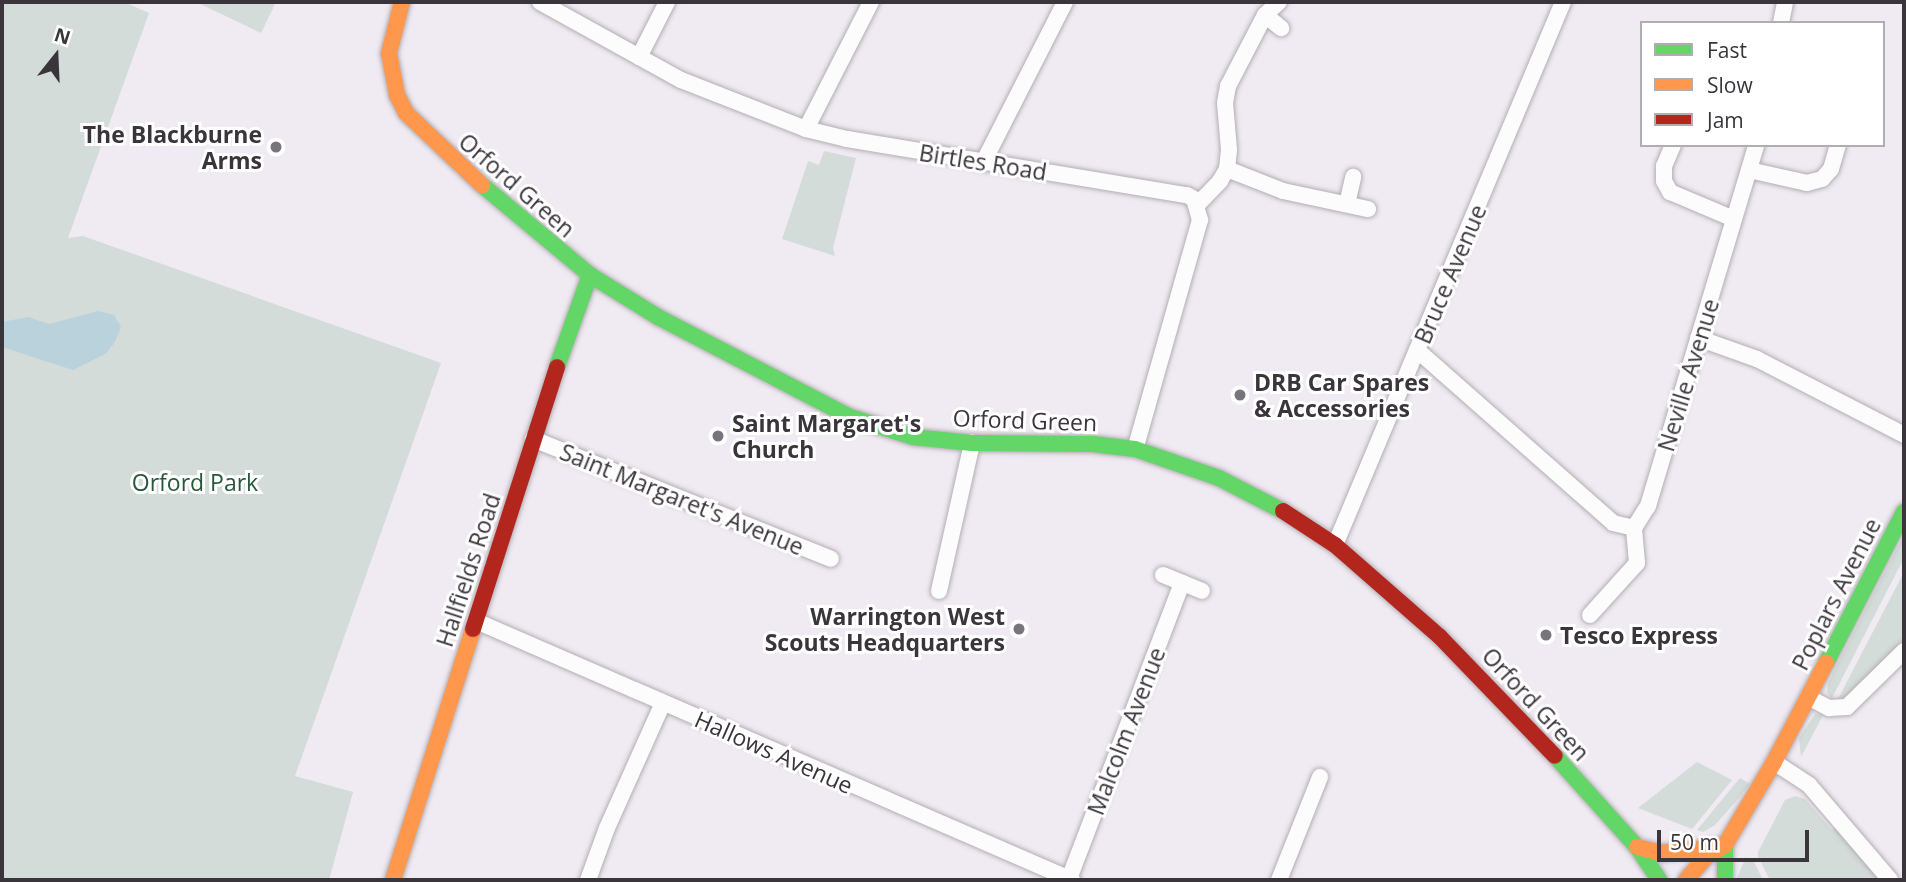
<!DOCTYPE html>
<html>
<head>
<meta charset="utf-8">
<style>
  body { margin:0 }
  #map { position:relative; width:1906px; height:882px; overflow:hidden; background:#f0eaf2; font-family:"Open Sans",sans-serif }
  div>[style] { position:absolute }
  .green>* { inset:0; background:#d3dcd8 }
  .water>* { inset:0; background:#bad2dc }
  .roads { filter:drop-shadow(0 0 2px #b3aeb4) drop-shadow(0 0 2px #b3aeb4) }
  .street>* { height:16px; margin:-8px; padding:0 8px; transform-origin:8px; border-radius:8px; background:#fdfcfd }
  .fast>* { height:16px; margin:-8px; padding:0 8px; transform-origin:8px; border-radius:8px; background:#63d668 }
  .slow>* { height:16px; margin:-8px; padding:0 8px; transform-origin:8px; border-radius:8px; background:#ff974d }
  .jam>* { height:16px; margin:-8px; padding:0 8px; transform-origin:8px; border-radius:8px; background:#b3261e }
  .dots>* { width:19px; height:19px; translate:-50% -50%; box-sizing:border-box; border:4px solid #fff; border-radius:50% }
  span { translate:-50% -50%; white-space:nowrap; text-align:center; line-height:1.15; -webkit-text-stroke:6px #fff; paint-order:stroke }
  .poi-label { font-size:23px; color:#39353b; font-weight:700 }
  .right { translate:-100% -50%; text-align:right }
  .left { translate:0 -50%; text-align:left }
  .street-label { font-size:23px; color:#39353b }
  .park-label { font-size:23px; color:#295739 }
  .frame { position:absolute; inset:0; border:4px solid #39353b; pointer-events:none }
  .legend { position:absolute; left:1640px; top:21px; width:245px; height:126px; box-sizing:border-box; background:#fff; border:2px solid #b0aeb1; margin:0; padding:9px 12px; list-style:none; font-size:21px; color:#39353b }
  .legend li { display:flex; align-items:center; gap:14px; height:35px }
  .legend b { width:35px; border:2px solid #b0aeb1 }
  .north { position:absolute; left:21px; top:21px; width:70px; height:70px; -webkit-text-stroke:5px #fff; paint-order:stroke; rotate:18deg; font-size:19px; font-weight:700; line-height:28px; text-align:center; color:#39353b }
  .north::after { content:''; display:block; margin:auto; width:24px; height:32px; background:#39353b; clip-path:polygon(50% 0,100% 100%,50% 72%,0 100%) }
  .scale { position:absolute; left:1657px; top:830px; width:152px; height:32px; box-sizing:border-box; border:4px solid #39353b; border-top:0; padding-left:9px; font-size:21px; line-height:24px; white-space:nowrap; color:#39353b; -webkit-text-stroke:5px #fff; paint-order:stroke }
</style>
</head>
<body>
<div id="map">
  <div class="green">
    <div style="clip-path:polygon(2px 2px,124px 2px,149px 13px,68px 238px,83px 236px,441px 363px,295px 776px,353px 792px,329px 880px,2px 880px)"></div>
    <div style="clip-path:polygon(196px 2px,276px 2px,261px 33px)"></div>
    <div style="clip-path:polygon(824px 151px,856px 158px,833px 248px,835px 256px,782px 239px,808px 161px,819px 165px)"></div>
    <div style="clip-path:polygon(1904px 535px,1904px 558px,1832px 698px,1827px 693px,1828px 683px)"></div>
    <div style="clip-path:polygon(1904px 572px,1904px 639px,1848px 696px,1838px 699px)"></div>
    <div style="clip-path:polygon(1815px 714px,1823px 715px,1801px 757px,1799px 738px)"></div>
    <div style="clip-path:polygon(1697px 762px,1732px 780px,1692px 829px,1638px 808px)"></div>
    <div style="clip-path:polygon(1740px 778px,1750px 784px,1739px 798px,1715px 825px,1703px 832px,1697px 830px)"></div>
    <div style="clip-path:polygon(1795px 796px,1805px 799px,1831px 829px,1836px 828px,1880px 880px,1770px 880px,1758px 857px,1758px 852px,1785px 800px)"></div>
    <div style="clip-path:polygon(1746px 857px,1754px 862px,1763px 880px,1736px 880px)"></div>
  </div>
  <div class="water">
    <div style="clip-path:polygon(98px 311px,114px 315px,121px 327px,115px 342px,105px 354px,73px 370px,2px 347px,2px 322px,28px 317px,49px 324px)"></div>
  </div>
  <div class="roads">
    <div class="street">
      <div style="left:540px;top:2px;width:161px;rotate:29deg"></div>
      <div style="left:681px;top:80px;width:134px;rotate:21.4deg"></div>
      <div style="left:806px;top:129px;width:42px;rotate:13.7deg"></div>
      <div style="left:847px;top:139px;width:345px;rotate:9.4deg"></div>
      <div style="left:1187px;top:195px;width:8px;rotate:30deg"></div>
      <div style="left:1194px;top:199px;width:22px;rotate:74deg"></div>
      <div style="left:1200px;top:220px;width:238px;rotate:105.8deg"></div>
      <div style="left:1279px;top:2px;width:19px;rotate:137deg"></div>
      <div style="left:1265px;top:15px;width:21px;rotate:39deg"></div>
      <div style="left:1265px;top:15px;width:80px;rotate:117.5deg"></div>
      <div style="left:1228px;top:86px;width:17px;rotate:100deg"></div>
      <div style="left:1225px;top:103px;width:47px;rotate:85.1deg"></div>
      <div style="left:1229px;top:150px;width:19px;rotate:96deg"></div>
      <div style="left:1227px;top:169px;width:60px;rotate:21.4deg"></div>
      <div style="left:1283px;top:191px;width:87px;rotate:12deg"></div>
      <div style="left:1781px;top:23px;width:21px;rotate:-79deg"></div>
      <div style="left:639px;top:57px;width:62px;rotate:-63deg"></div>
      <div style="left:806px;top:129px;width:143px;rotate:-62.9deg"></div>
      <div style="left:1673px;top:145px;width:23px;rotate:113deg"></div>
      <div style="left:1664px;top:166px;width:15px;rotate:90deg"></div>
      <div style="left:1664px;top:181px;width:13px;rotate:61deg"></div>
      <div style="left:1670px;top:192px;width:69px;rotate:22.9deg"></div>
      <div style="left:983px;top:163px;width:181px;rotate:-63deg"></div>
      <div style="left:1749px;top:170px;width:59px;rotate:12.6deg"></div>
      <div style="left:1807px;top:183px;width:16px;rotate:-15deg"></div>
      <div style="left:1822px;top:179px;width:13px;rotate:-48deg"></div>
      <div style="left:1831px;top:169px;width:25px;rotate:-74deg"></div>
      <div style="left:1198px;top:204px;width:32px;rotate:-46deg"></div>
      <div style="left:1220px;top:181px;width:14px;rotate:-60deg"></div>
      <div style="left:1347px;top:204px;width:28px;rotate:-77deg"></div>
      <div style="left:1698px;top:338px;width:63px;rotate:19.6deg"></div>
      <div style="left:1757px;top:359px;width:165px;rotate:27.3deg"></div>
      <div style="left:1417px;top:350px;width:261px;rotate:41.4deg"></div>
      <div style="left:1613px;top:523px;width:22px;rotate:13deg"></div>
      <div style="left:1634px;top:528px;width:26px;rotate:-58deg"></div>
      <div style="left:1648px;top:506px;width:377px;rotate:-73.3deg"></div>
      <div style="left:533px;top:439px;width:321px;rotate:21.9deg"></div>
      <div style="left:1335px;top:545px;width:589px;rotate:-67.22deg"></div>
      <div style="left:1163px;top:575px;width:42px;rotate:22.3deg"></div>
      <div style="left:939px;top:591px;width:152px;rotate:-77.4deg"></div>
      <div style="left:1590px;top:615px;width:70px;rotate:-47.9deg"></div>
      <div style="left:1637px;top:563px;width:35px;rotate:-95deg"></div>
      <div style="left:476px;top:621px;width:650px;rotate:23.49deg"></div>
      <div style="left:1808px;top:697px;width:24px;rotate:28deg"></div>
      <div style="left:1829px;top:708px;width:18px;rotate:-3deg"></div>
      <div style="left:1847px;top:707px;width:80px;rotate:-44.5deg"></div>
      <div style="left:1774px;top:762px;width:42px;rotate:33.3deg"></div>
      <div style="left:1809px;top:785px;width:125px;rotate:49.5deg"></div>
      <div style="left:1069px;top:879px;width:317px;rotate:-69.1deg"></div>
      <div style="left:588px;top:880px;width:55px;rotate:-69.9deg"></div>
      <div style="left:607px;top:828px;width:137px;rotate:-65.9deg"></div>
      <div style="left:1279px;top:880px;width:111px;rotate:-68.3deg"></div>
    </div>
    <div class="fast">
      <div style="left:482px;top:185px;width:141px;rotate:39.8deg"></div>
      <div style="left:590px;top:275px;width:80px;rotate:31.7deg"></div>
      <div style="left:658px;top:317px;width:216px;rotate:27.5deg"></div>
      <div style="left:850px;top:417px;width:66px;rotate:17.6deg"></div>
      <div style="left:913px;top:437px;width:59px;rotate:5.8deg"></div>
      <div style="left:972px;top:443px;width:120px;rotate:0.5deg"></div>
      <div style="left:1092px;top:444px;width:43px;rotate:6.6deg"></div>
      <div style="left:1135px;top:449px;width:89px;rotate:19deg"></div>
      <div style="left:1219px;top:478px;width:72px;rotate:27.3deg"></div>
      <div style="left:557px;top:367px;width:98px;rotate:-70.3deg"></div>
      <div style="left:1826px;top:663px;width:170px;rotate:-62.7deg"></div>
      <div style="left:1555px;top:756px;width:122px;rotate:48deg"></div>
      <div style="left:1637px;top:847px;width:40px;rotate:56deg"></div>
      <div style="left:1725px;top:845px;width:35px;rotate:90deg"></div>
    </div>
    <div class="slow">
      <div style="left:402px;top:2px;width:53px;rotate:104.3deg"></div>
      <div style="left:389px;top:53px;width:43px;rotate:79.2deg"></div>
      <div style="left:397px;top:95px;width:20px;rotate:63deg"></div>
      <div style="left:406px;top:113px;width:105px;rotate:43.5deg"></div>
      <div style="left:1637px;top:847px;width:25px;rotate:14deg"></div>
      <div style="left:1661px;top:853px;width:58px;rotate:-5.9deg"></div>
      <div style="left:393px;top:880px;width:263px;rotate:-72.3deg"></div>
      <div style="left:1686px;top:880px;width:32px;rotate:-49deg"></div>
      <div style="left:1707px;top:856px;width:21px;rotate:-31deg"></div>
      <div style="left:1725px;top:845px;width:96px;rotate:-59.4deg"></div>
      <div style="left:1774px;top:762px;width:112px;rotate:-62.3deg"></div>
    </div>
    <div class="jam">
      <div style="left:1283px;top:511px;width:62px;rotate:33.2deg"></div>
      <div style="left:1335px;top:545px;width:140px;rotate:41.2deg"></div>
      <div style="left:1440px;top:637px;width:165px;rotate:46deg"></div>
      <div style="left:473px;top:629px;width:275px;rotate:-72.2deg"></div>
    </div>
  </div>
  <div class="dots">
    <div style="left:276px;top:147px;background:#79747b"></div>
    <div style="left:1240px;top:395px;background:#79747b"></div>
    <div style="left:718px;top:436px;background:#79747b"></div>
    <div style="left:1019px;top:629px;background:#79747b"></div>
    <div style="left:1546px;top:635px;background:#79747b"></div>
  </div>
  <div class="poi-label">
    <span class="right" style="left:262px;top:147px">The Blackburne<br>Arms</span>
    <span class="left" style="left:1254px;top:395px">DRB Car Spares<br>&amp; Accessories</span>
    <span class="left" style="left:732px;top:436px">Saint Margaret's<br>Church</span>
    <span class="right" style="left:1005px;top:629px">Warrington West<br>Scouts Headquarters</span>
    <span class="left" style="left:1560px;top:635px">Tesco Express</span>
  </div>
  <div class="street-label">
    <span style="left:983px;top:162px;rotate:9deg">Birtles Road</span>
    <span style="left:517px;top:185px;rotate:41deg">Orford Green</span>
    <span style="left:1450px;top:274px;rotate:-67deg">Bruce Avenue</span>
    <span style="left:1688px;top:375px;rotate:-73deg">Neville Avenue</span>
    <span style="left:1025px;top:420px;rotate:2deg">Orford Green</span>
    <span style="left:682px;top:499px;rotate:22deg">Saint Margaret's Avenue</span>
    <span style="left:468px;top:570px;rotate:-72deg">Hallfields Road</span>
    <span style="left:1836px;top:594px;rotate:-63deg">Poplars Avenue</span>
    <span style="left:1536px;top:704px;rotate:47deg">Orford Green</span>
    <span style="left:1126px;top:731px;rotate:-69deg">Malcolm Avenue</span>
    <span style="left:774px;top:752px;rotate:24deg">Hallows Avenue</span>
  </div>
  <div class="park-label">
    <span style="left:195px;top:482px">Orford Park</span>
  </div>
  <div class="frame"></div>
  <ul class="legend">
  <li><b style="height:9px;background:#63d668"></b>Fast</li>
  <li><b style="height:9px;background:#ff974d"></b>Slow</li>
  <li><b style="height:9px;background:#b3261e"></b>Jam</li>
  </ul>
  <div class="north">N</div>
  <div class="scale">50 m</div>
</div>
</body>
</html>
